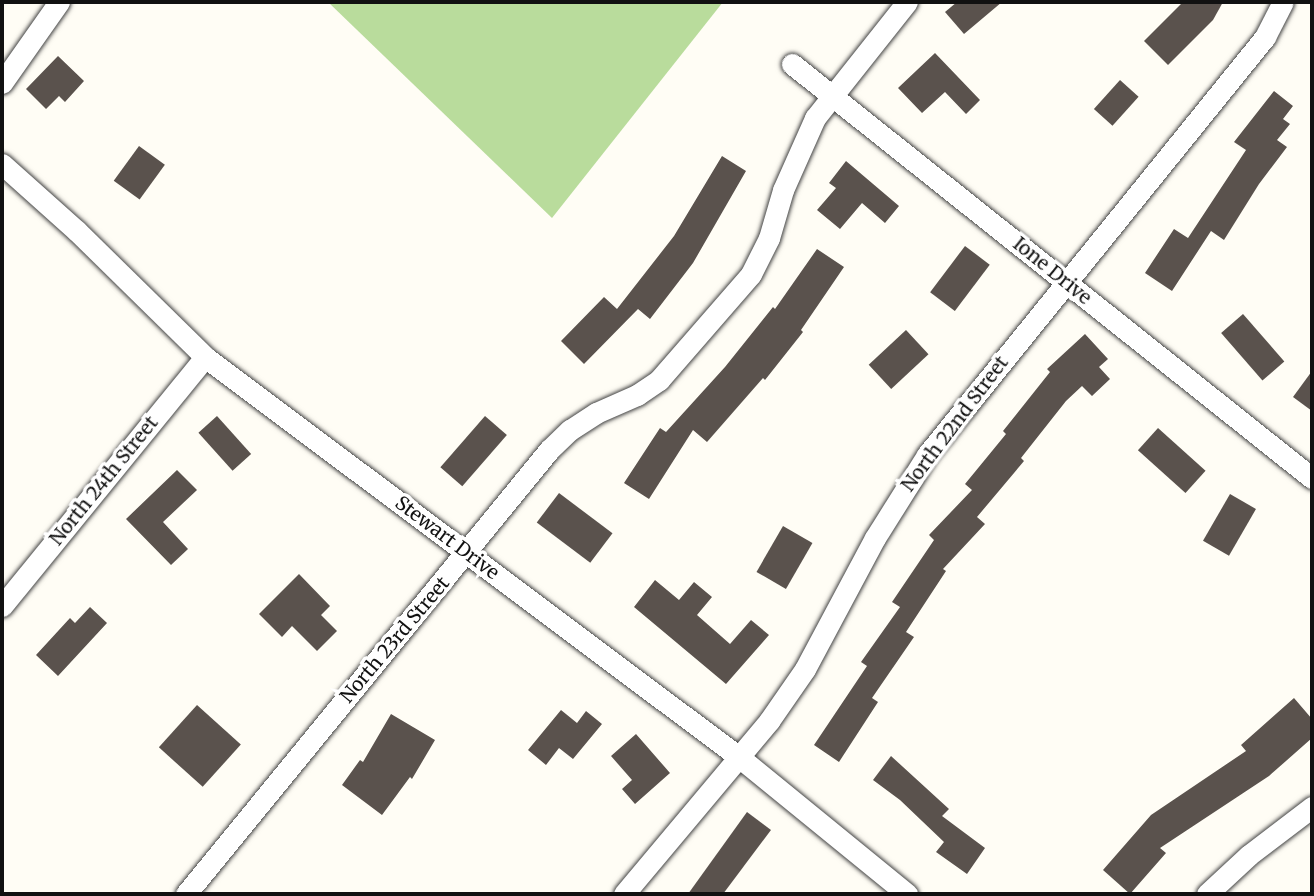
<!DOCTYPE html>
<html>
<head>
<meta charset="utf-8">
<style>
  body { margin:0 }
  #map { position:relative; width:1314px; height:896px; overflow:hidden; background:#fffdf5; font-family:Merriweather,serif }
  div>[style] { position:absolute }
  .forest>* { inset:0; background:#b9dc9c }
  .building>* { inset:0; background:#5a524d; transform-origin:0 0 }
  .roads { filter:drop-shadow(0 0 2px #444) drop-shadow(0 0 2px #444) }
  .minor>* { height:21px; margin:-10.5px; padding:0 10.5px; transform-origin:10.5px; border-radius:10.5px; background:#fff }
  span { translate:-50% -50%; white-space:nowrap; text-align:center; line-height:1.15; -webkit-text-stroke:7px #fff; paint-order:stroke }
  .street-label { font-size:19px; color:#111 }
  .frame { position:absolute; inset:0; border:4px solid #111; pointer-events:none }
</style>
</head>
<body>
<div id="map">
  <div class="forest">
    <div style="clip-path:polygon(328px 2px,723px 2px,552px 218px)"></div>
  </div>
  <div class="building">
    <div style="clip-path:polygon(957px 2px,1002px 2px,964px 34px,945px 12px)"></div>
    <div style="clip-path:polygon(1183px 2px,1223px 2px,1213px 20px,1168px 65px,1144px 41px)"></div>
    <div style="clip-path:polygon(935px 53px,980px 100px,966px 114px,945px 92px,922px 113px,898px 88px)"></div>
    <div style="clip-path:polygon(58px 56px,84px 81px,65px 102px,59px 96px,46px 109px,26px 89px)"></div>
    <div style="left:1120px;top:80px;width:25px;height:39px;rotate:42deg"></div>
    <div style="clip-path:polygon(1274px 91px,1293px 106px,1283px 119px,1290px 124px,1277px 140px,1287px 147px,1259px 184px,1224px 240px,1211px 231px,1172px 291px,1145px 273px,1174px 229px,1188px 238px,1246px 150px,1234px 142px)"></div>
    <div style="left:139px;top:146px;width:32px;height:43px;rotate:36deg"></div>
    <div style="clip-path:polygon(722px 156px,746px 171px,693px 263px,650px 319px,638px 309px,584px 364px,561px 341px,604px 297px,617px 309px,674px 236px)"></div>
    <div style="clip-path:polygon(846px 161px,899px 206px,885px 223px,862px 203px,840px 229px,817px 210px,836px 188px,829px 183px)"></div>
    <div style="left:965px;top:246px;width:31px;height:58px;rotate:37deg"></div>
    <div style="clip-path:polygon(817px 249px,844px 267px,801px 330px,803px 332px,765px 380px,763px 378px,707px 442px,693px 430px,649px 499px,624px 483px,660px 428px,666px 432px,725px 367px,773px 307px,775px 309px)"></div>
    <div style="left:1243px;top:314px;width:63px;height:29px;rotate:49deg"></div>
    <div style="left:906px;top:330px;width:33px;height:51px;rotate:47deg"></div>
    <div style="clip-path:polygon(1085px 334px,1108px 359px,1099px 367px,1110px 379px,1092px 396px,1082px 386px,1066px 401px,1021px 458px,1024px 461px,977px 517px,985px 524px,943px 569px,946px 571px,906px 632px,914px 637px,872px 698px,878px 702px,839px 762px,814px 745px,867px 666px,861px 662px,900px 607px,892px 602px,934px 540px,929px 535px,972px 490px,965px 484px,1006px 434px,1003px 431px,1050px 372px,1047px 369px)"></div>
    <div style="clip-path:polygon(1312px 371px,1312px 411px,1293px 397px)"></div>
    <div style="left:217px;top:416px;width:51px;height:25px;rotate:48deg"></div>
    <div style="left:485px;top:416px;width:29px;height:68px;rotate:41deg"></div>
    <div style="left:1158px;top:428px;width:64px;height:30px;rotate:42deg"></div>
    <div style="clip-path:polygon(177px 470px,197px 490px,163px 522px,188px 549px,171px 565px,126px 519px)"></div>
    <div style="left:559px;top:493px;width:67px;height:37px;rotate:37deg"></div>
    <div style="left:1230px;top:494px;width:30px;height:54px;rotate:30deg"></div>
    <div style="left:783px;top:526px;width:34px;height:53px;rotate:30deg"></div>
    <div style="clip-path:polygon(299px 574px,330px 606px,321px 615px,337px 631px,317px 651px,292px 626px,282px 637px,259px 614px)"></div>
    <div style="clip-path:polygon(655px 580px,679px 600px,694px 582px,712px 597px,697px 615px,730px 644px,751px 620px,769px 635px,726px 684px,634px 607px)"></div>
    <div style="clip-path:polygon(90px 607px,107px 623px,58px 676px,36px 655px,70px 618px,75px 623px)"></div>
    <div style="clip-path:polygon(1294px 698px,1312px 719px,1312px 738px,1269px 776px,1160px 848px,1166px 853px,1130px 894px,1103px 870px,1151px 815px,1246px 751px,1241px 745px)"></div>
    <div style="left:197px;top:705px;width:59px;height:57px;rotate:42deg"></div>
    <div style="clip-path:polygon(561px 710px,577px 723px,586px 711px,602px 724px,573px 759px,559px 748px,546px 765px,528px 750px)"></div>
    <div style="clip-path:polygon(391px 714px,435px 740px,412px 779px,410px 777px,382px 815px,342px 785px,360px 760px,363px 762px)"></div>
    <div style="clip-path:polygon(636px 734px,670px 773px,635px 804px,622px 789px,632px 780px,611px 756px)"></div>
    <div style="clip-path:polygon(891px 756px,949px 809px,942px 816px,985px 848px,967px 874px,936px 852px,944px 842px,900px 800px,873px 780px)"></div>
    <div style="clip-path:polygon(747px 812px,771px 830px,723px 894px,688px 894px)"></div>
  </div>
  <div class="roads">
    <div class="minor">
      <div style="left:792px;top:64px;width:665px;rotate:38.53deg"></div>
      <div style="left:2px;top:83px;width:99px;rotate:-54.9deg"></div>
      <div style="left:2px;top:164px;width:101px;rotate:41.8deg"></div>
      <div style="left:77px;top:231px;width:180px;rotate:44.5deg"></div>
      <div style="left:205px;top:357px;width:667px;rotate:36.84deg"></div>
      <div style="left:739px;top:757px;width:217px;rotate:39.2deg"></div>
      <div style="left:2px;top:606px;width:321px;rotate:-50.8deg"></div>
      <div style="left:186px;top:894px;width:574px;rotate:-50.73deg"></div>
      <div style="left:549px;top:450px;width:29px;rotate:-44deg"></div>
      <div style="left:570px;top:430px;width:31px;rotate:-33deg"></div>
      <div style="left:596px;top:413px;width:45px;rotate:-23.7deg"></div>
      <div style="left:637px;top:395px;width:27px;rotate:-34deg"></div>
      <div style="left:659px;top:380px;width:140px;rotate:-49deg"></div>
      <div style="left:751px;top:274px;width:40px;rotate:-63.4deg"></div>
      <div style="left:769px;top:238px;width:50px;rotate:-73.7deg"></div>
      <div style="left:783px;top:190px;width:79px;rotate:-66deg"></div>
      <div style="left:815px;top:118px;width:148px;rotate:-51.6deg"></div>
      <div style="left:624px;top:894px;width:226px;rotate:-50deg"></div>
      <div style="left:769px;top:721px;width:63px;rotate:-55.3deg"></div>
      <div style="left:805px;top:669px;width:149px;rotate:-61.9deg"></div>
      <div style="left:875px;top:538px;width:98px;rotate:-57.9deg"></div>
      <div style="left:927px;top:455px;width:538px;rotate:-51.04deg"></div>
      <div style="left:1265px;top:37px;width:39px;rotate:-63deg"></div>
      <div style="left:1207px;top:894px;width:57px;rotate:-42.9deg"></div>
      <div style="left:1249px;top:855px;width:79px;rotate:-37.3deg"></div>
    </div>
  </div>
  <div class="street-label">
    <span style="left:1052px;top:271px;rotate:39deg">Ione Drive</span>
    <span style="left:955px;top:424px;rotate:-53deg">North 22nd Street</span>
    <span style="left:104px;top:481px;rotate:-51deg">North 24th Street</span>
    <span style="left:447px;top:538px;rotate:37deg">Stewart Drive</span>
    <span style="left:395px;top:640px;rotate:-50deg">North 23rd Street</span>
  </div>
  <div class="frame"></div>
</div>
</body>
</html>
